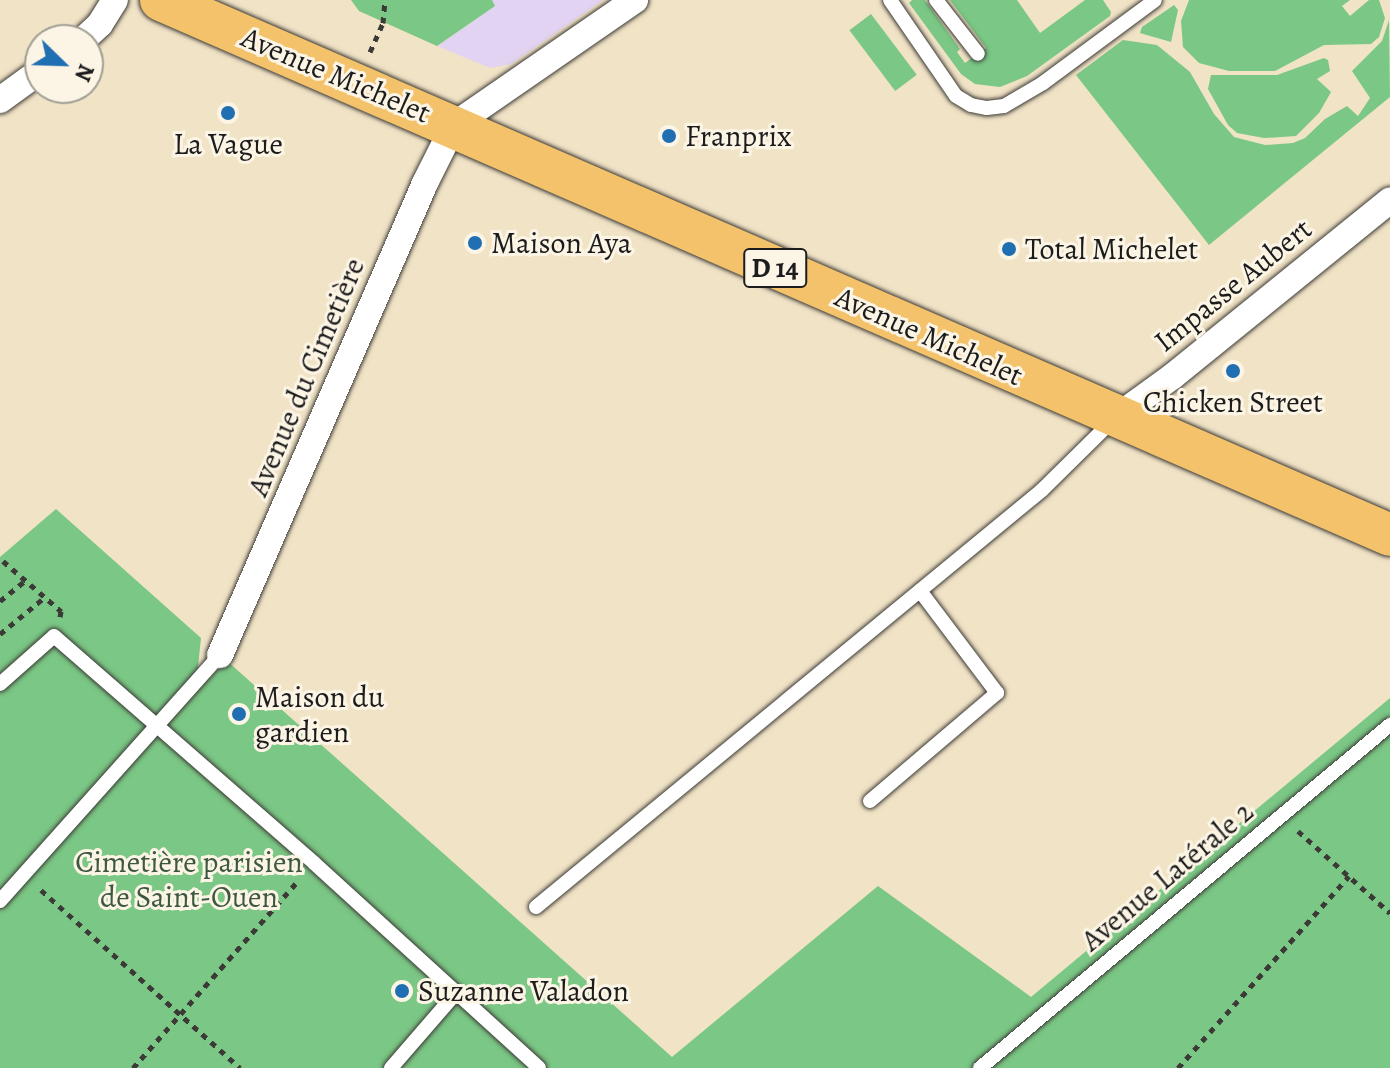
<!DOCTYPE html>
<html>
<head>
<meta charset="utf-8">
<style>
  body { margin:0 }
  #map { position:relative; width:1390px; height:1068px; overflow:hidden; background:#f1e3c6; font-family:Alegreya,serif }
  div>[style] { position:absolute }
  .built>* { inset:0; background:#e3d3f2 }
  .green>* { inset:0; background:#7bc785; transform-origin:0 0 }
  .path>* { height:5px; margin-top:-2.5px; transform-origin:0; background:repeating-linear-gradient(90deg,#3c3a36 0 6px,transparent 0 12px) }
  .roads { filter:drop-shadow(0 0 2px #3c3a36) drop-shadow(0 0 2px #3c3a36) }
  .service>* { height:14px; margin:-7px; padding:0 7px; transform-origin:7px; border-radius:7px; background:#fff }
  .minor>* { height:26px; margin:-13px; padding:0 13px; transform-origin:13px; border-radius:13px; background:#fff }
  .primary>* { height:42px; margin:-21px; padding:0 21px; transform-origin:21px; border-radius:21px; background:#f3c26a }
  .dots>* { width:22px; height:22px; translate:-50% -50%; box-sizing:border-box; border:4px solid #fcf5e5; border-radius:50% }
  span { translate:-50% -50%; white-space:nowrap; text-align:center; line-height:1.15; -webkit-text-stroke:6px #fcf5e5; paint-order:stroke }
  .shield-label span { padding:2px 6px; background:#fcf5e5; border:2px solid; border-radius:6px; -webkit-text-stroke-width:0 }
  .shield-label { font-size:28px; color:#1c1c1c; font-weight:700 }
  .street-label { font-size:30px; color:#1c1c1c }
  .poi-label { font-size:30px; color:#1c1c1c }
  .left { translate:0 -50%; text-align:left }
  .park-label { font-size:30px; color:#3d5841 }
  .north { position:absolute; left:24px; top:24px; width:80px; height:80px; box-sizing:border-box; background:#fcf5e5; border:2px solid #a29e95; border-radius:50%; rotate:113deg; font-size:22px; font-weight:700; line-height:32px; text-align:center; color:#1c1c1c }
  .north::after { content:''; display:block; margin:auto; width:28px; height:36px; background:#1f6fb2; clip-path:polygon(50% 0,100% 100%,50% 72%,0 100%) }
</style>
</head>
<body>
<div id="map">
  <div class="built">
    <div style="clip-path:polygon(492px 0,603px 0,511px 64px,490px 68px,437px 46px,495px 6px)"></div>
  </div>
  <div class="green">
    <div style="clip-path:polygon(351px 0,492px 0,495px 6px,437px 46px,359px 11px)"></div>
    <div style="clip-path:polygon(912px 0,925px 0,960px 49px,957px 52px,965px 63px,986px 48px,950px 0,1017px 0,1040px 33px,1085px 0,1103px 0,1111px 12px,1110px 16px,1027px 76px,1000px 87px,975px 84px,961px 74px,909px 3px)"></div>
    <div style="clip-path:polygon(1189px 0,1350px 0,1342px 6px,1350px 16px,1369px 0,1379px 0,1385px 18px,1379px 37px,1371px 44px,1324px 45px,1275px 71px,1229px 71px,1199px 63px,1183px 47px,1181px 21px)"></div>
    <div style="clip-path:polygon(1174px 5px,1178px 10px,1171px 42px,1140px 33px,1142px 27px)"></div>
    <div style="left:871px;top:14px;width:76px;height:27px;rotate:53deg"></div>
    <div style="clip-path:polygon(1389px 20px,1390px 97px,1209px 245px,1076px 75px,1123px 40px,1157px 45px,1190px 72px,1214px 114px,1234px 137px,1265px 145px,1293px 143px,1305px 138px,1325px 119px,1347px 106px,1358px 116px,1370px 98px,1352px 71px,1382px 41px)"></div>
    <div style="clip-path:polygon(1324px 58px,1328px 60px,1330px 71px,1317px 79px,1331px 92px,1319px 113px,1296px 136px,1264px 138px,1237px 133px,1228px 125px,1208px 89px,1211px 75px,1277px 75px)"></div>
    <div style="clip-path:polygon(56px 509px,201px 638px,198px 667px,210px 678px,226px 660px,672px 1057px,878px 886px,1031px 997px,1390px 698px,1390px 1068px,0 1068px,0 557px)"></div>
  </div>
  <div class="path">
    <div style="left:370px;top:52px;width:32px;rotate:-66deg"></div>
    <div style="left:383px;top:23px;width:23px;rotate:-85deg"></div>
    <div style="left:3px;top:561px;width:77px;rotate:40.8deg"></div>
    <div style="left:61px;top:611px;width:6px;rotate:99deg"></div>
    <div style="left:0;top:601px;width:33px;rotate:-39deg"></div>
    <div style="left:0;top:634px;width:58px;rotate:-39.4deg"></div>
    <div style="left:1298px;top:831px;width:123px;rotate:41.7deg"></div>
    <div style="left:41px;top:890px;width:267px;rotate:41.8deg"></div>
    <div style="left:133px;top:1068px;width:251px;rotate:-48.6deg"></div>
    <div style="left:1178px;top:1068px;width:257px;rotate:-48.3deg"></div>
  </div>
  <div class="roads">
    <div class="service">
      <div style="left:890px;top:0;width:116px;rotate:55.5deg"></div>
      <div style="left:956px;top:96px;width:17px;rotate:31deg"></div>
      <div style="left:971px;top:105px;width:16px;rotate:11deg"></div>
      <div style="left:987px;top:108px;width:17px;rotate:-7deg"></div>
      <div style="left:1004px;top:106px;width:45px;rotate:-30.5deg"></div>
      <div style="left:1043px;top:83px;width:139px;rotate:-36.5deg"></div>
      <div style="left:936px;top:0;width:68px;rotate:52.1deg"></div>
      <div style="left:0;top:684px;width:72px;rotate:-41.6deg"></div>
      <div style="left:54px;top:636px;width:345px;rotate:41.1deg"></div>
      <div style="left:314px;top:863px;width:304px;rotate:42.3deg"></div>
      <div style="left:870px;top:801px;width:167px;rotate:-40.4deg"></div>
      <div style="left:997px;top:693px;width:128px;rotate:-127deg"></div>
      <div style="left:0;top:901px;width:330px;rotate:-48.2deg"></div>
      <div style="left:536px;top:907px;width:656px;rotate:-39.49deg"></div>
      <div style="left:1042px;top:490px;width:98px;rotate:-44.6deg"></div>
      <div style="left:391px;top:1068px;width:98px;rotate:-49.1deg"></div>
      <div style="left:980px;top:1068px;width:535px;rotate:-39.92deg"></div>
    </div>
    <div class="minor">
      <div style="left:83px;top:40px;width:23px;rotate:-43deg"></div>
      <div style="left:100px;top:24px;width:28px;rotate:-58deg"></div>
      <div style="left:0;top:100px;width:49px;rotate:-35.9deg"></div>
      <div style="left:1115px;top:418px;width:72px;rotate:-35.9deg"></div>
      <div style="left:1173px;top:376px;width:279px;rotate:-39deg"></div>
      <div style="left:220px;top:655px;width:515px;rotate:-66.52deg"></div>
      <div style="left:425px;top:183px;width:65px;rotate:-63.4deg"></div>
      <div style="left:454px;top:125px;width:220px;rotate:-34.6deg"></div>
    </div>
    <div class="primary">
      <div style="left:161px;top:0;width:1340px;rotate:23.52deg"></div>
    </div>
  </div>
  <div class="dots">
    <div style="left:228px;top:113px;background:#1f6fb2"></div>
    <div style="left:669px;top:136px;background:#1f6fb2"></div>
    <div style="left:475px;top:243px;background:#1f6fb2"></div>
    <div style="left:1009px;top:249px;background:#1f6fb2"></div>
    <div style="left:1233px;top:371px;background:#1f6fb2"></div>
    <div style="left:239px;top:714px;background:#1f6fb2"></div>
    <div style="left:402px;top:991px;background:#1f6fb2"></div>
  </div>
  <div class="shield-label">
    <span style="left:775px;top:268px">D 14</span>
  </div>
  <div class="street-label">
    <span style="left:336px;top:75px;rotate:23deg">Avenue Michelet</span>
    <span style="left:1233px;top:285px;rotate:-39deg">Impasse Aubert</span>
    <span style="left:929px;top:336px;rotate:24deg">Avenue Michelet</span>
    <span style="left:306px;top:377px;rotate:-67deg">Avenue du Cimetière</span>
    <span style="left:1167px;top:876px;rotate:-40deg">Avenue Latérale 2</span>
  </div>
  <div class="poi-label">
    <span class="left" style="left:685px;top:136px">Franprix</span>
    <span style="left:228px;top:144px">La Vague</span>
    <span class="left" style="left:491px;top:243px">Maison Aya</span>
    <span class="left" style="left:1025px;top:249px">Total Michelet</span>
    <span style="left:1233px;top:402px">Chicken Street</span>
    <span class="left" style="left:255px;top:714px">Maison du<br>gardien</span>
    <span class="left" style="left:418px;top:991px">Suzanne Valadon</span>
  </div>
  <div class="park-label">
    <span style="left:189px;top:879px">Cimetière parisien<br>de Saint-Ouen</span>
  </div>
  <div class="north">N</div>
</div>
</body>
</html>
